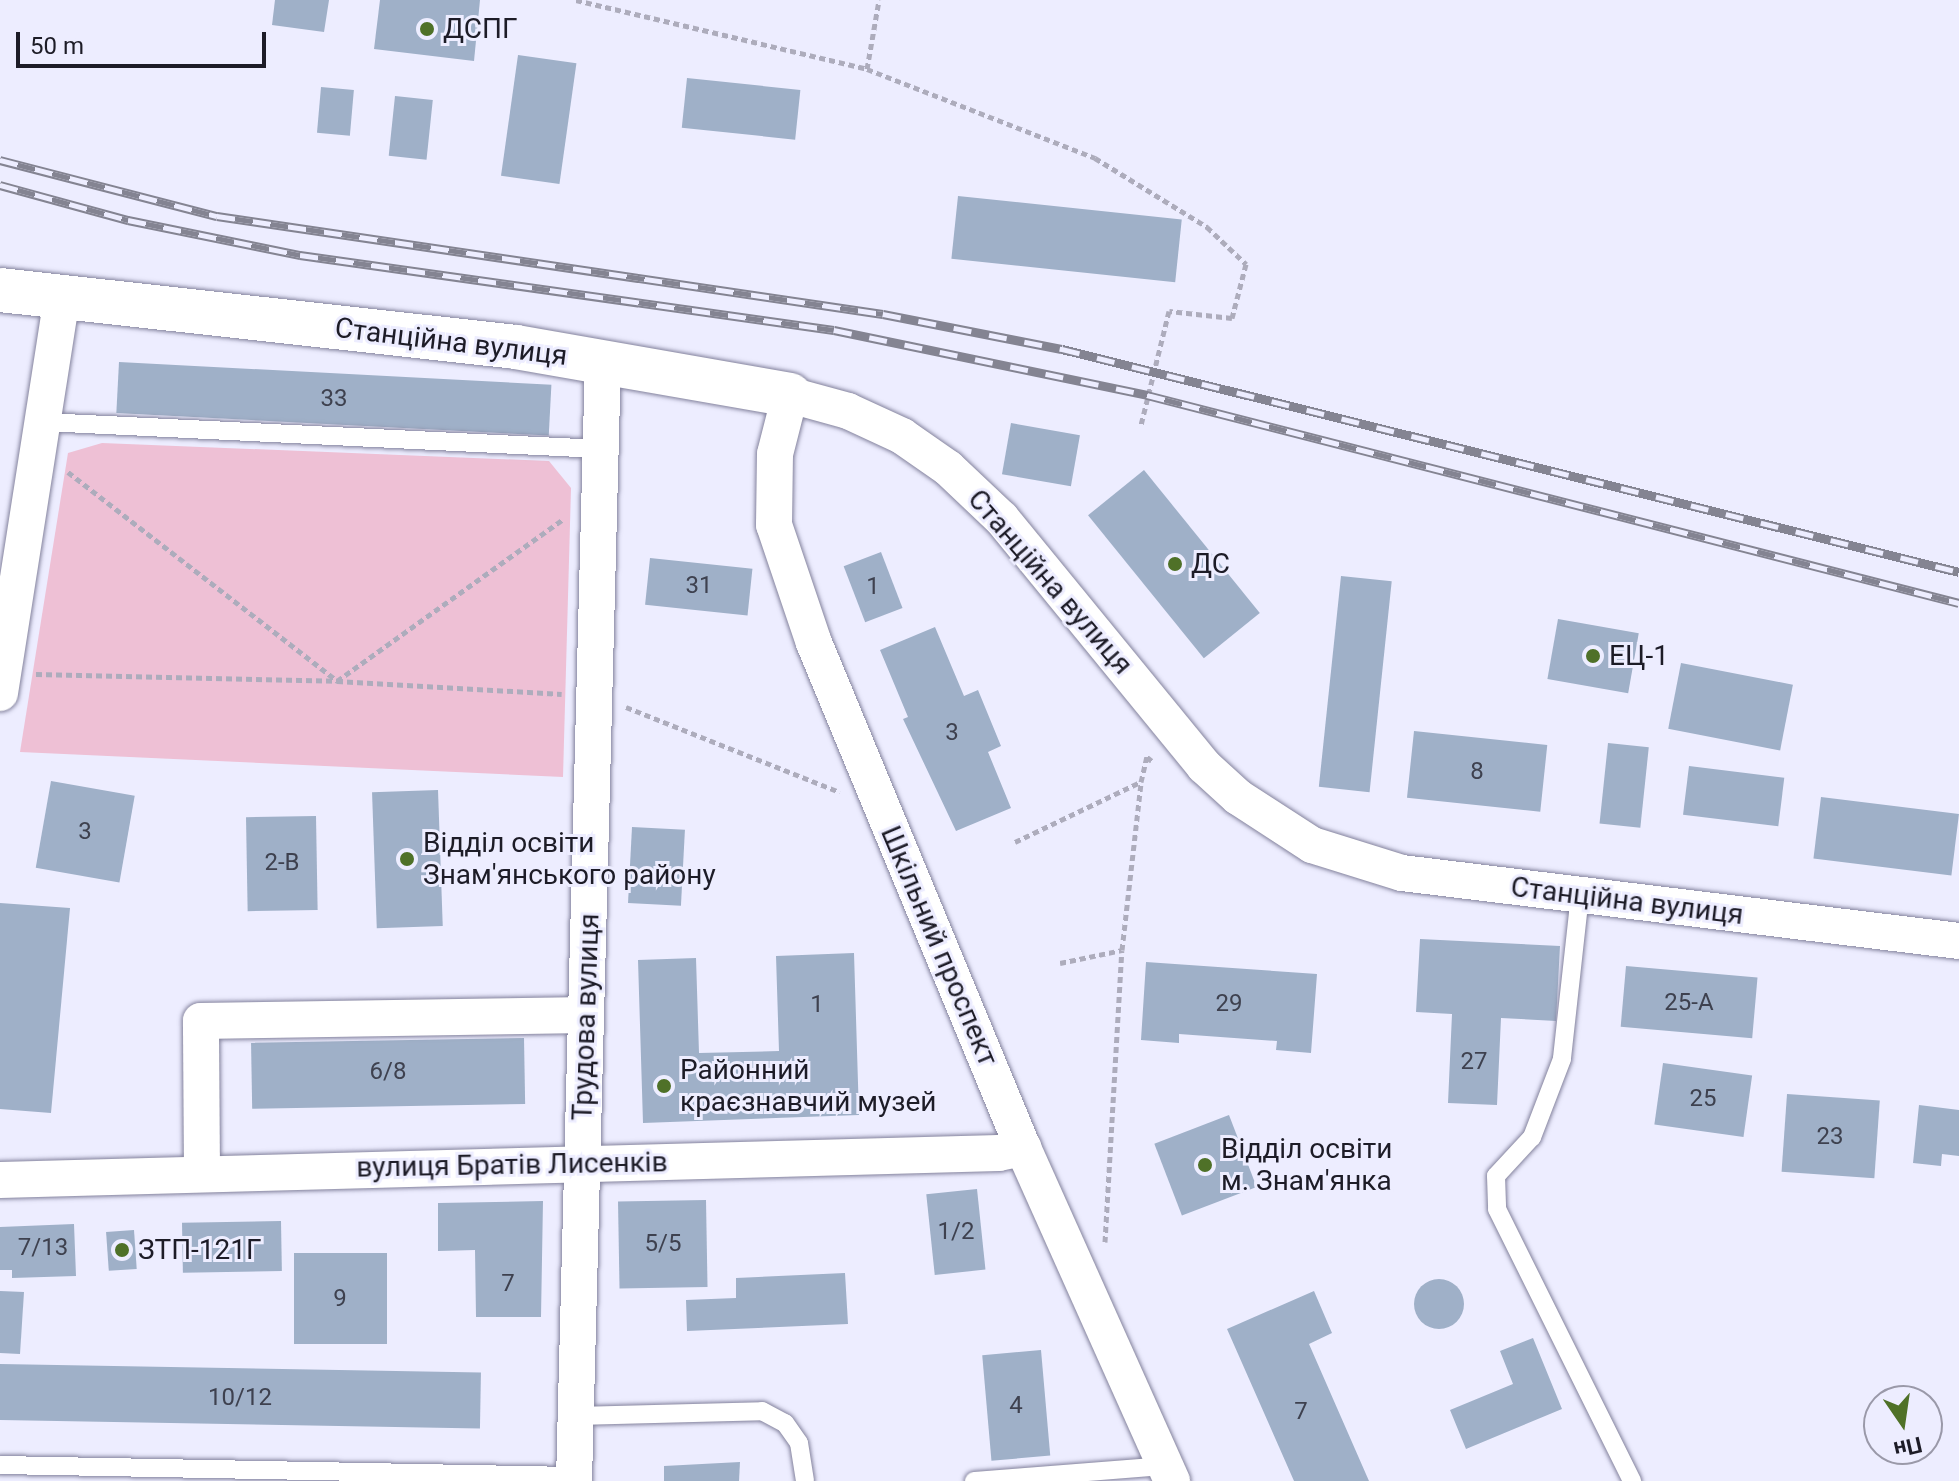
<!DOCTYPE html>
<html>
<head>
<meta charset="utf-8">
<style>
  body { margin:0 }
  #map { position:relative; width:1959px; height:1481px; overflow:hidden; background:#ededff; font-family:Roboto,sans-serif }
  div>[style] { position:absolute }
  .green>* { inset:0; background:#eec0d5 }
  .building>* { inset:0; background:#9fb0c8; transform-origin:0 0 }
  .round { border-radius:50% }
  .path>* { height:5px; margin-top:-2.5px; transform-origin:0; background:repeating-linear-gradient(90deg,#adacbc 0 6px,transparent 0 10px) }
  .roads { filter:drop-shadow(0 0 2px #83829d) drop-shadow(0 0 2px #83829d) }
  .lane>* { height:18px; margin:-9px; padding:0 9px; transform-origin:9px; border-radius:9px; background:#fff }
  .street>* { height:36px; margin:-18px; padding:0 18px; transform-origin:18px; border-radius:18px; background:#fff }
  .secondary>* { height:44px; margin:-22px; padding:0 22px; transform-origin:22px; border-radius:22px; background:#fff }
  .rail>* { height:9px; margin-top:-4.5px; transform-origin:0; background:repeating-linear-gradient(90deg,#ededff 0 18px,#848492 0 36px); box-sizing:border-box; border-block:2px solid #848492 }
  .dots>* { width:22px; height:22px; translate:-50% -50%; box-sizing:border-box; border:4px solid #ededff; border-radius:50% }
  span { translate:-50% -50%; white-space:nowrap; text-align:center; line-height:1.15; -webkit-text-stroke:6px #ededff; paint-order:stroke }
  .number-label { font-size:24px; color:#3e414f }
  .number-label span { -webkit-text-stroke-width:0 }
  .poi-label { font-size:28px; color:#1d1c27 }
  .left { translate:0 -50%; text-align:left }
  .street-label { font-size:28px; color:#1d1c27 }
  .north { position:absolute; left:1863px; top:1385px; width:80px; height:80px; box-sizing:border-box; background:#ededff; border:2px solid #9a99a9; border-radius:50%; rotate:167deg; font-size:22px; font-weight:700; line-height:32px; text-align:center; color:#1d1c27 }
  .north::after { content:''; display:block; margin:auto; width:28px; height:36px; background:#4f7128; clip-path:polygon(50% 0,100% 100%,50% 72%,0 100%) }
  .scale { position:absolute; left:16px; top:32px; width:250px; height:36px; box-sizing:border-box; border:4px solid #1d1c27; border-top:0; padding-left:10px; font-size:24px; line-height:28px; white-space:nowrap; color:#1d1c27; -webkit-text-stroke:6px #ededff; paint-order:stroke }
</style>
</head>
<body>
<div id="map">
  <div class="green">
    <div style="clip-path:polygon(102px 443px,549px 461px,571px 488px,563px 777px,20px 752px,68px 453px)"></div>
  </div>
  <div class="building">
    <div style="clip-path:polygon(275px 0,329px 0,324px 32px,272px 25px)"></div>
    <div style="clip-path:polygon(380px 0,480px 0,474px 61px,374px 49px)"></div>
    <div style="left:518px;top:55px;width:59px;height:122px;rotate:8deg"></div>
    <div style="left:687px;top:78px;width:114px;height:50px;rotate:6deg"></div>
    <div style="left:321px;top:87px;width:33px;height:46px;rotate:5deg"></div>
    <div style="left:395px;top:96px;width:38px;height:60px;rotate:6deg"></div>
    <div style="left:958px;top:196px;width:225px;height:63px;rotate:6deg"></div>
    <div style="left:119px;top:362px;width:433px;height:51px;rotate:3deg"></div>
    <div style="left:1011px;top:423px;width:70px;height:52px;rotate:10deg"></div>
    <div style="left:1144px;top:470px;width:184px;height:72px;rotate:51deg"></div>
    <div style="left:881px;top:552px;width:60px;height:40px;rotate:69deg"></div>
    <div style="left:650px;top:558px;width:103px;height:47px;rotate:6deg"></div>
    <div style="left:1341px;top:576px;width:51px;height:212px;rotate:6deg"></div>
    <div style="left:1558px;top:619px;width:82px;height:61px;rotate:10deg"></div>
    <div style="clip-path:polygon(935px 627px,964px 696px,978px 690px,1001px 746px,988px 752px,1011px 808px,956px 831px,903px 719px,908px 717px,880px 650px)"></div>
    <div style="left:1681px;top:663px;width:114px;height:67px;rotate:11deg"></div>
    <div style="left:1414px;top:731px;width:134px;height:67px;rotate:6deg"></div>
    <div style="left:1608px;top:743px;width:41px;height:81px;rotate:6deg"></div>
    <div style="left:1689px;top:766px;width:96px;height:49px;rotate:7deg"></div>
    <div style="left:51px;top:781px;width:85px;height:88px;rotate:10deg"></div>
    <div style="left:438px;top:790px;width:136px;height:66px;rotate:88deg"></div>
    <div style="left:1821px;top:797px;width:139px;height:62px;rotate:7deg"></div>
    <div style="left:316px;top:816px;width:94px;height:70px;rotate:89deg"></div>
    <div style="left:632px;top:827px;width:53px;height:76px;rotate:3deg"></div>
    <div style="clip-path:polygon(0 903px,70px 908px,51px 1113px,0 1109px)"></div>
    <div style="clip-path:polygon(1420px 939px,1560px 946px,1556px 1021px,1501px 1018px,1497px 1105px,1448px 1103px,1452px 1014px,1416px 1012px)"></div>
    <div style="clip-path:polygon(854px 953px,859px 1115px,643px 1123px,638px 960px,696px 958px,699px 1053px,779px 1051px,776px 956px)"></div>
    <div style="clip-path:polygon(1146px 962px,1317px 974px,1311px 1053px,1276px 1050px,1277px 1041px,1179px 1034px,1179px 1043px,1141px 1040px)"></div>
    <div style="left:1626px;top:966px;width:132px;height:61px;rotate:5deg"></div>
    <div style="left:524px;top:1038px;width:66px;height:273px;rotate:89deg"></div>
    <div style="left:1663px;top:1063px;width:90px;height:62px;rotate:8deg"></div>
    <div style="left:1787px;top:1094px;width:93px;height:78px;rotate:4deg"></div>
    <div style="clip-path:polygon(1919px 1105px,1959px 1110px,1959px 1156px,1942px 1154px,1941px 1166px,1913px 1163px)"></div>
    <div style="left:1229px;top:1115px;width:77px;height:80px;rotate:69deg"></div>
    <div style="left:977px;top:1189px;width:81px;height:51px;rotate:84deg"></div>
    <div style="left:706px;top:1200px;width:87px;height:88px;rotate:89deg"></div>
    <div style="clip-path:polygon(543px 1201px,541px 1317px,476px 1317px,475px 1250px,438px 1251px,438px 1203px)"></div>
    <div style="left:281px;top:1221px;width:50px;height:99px;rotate:89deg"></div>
    <div style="clip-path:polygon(74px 1224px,76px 1276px,12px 1278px,12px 1270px,0 1270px,0 1227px)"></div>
    <div style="left:134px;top:1230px;width:39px;height:28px;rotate:86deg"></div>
    <div style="left:294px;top:1253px;width:93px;height:91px"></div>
    <div style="clip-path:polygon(845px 1273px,848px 1324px,687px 1331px,686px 1300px,736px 1298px,736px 1278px)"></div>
    <div class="round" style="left:1414px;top:1279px;width:50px;height:50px"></div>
    <div style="clip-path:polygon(0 1291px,24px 1292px,20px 1354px,0 1353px)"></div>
    <div style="clip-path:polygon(1314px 1291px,1332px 1333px,1309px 1344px,1369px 1481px,1294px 1481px,1227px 1329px)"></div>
    <div style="clip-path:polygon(1533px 1338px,1562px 1409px,1466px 1449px,1450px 1410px,1513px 1384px,1500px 1351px)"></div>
    <div style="left:1041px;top:1350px;width:106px;height:59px;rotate:85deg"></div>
    <div style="left:0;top:1364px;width:481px;height:56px;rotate:1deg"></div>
    <div style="clip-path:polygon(740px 1462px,739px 1481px,664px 1481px,664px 1466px)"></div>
  </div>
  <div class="path">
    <div style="left:576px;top:0;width:299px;rotate:13.3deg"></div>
    <div style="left:867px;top:69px;width:245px;rotate:21.3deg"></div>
    <div style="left:1095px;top:158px;width:132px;rotate:31.6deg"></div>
    <div style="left:1207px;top:227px;width:54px;rotate:43.5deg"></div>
    <div style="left:1246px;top:264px;width:56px;rotate:104.5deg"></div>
    <div style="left:1232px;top:318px;width:63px;rotate:-173.7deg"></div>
    <div style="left:1169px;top:311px;width:117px;rotate:103.8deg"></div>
    <div style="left:867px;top:69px;width:70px;rotate:-80.1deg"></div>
    <div style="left:68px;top:472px;width:341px;rotate:37.8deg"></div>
    <div style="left:337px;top:681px;width:278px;rotate:-35.6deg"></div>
    <div style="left:36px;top:674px;width:301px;rotate:1.3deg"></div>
    <div style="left:337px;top:681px;width:225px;rotate:3.3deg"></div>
    <div style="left:626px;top:707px;width:230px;rotate:21.7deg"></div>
    <div style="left:1015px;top:842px;width:139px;rotate:-25.6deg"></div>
    <div style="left:1060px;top:963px;width:63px;rotate:-11.8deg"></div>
    <div style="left:1105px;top:1242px;width:292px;rotate:-86.7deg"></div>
    <div style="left:1122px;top:950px;width:169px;rotate:-83.5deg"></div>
    <div style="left:1141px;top:782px;width:26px;rotate:-77deg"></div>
    <div style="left:1147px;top:757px;width:6px;rotate:39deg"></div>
  </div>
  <div class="roads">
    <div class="lane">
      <div style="left:44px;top:422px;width:558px;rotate:2.78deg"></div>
      <div style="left:1580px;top:895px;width:165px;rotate:96.3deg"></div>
      <div style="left:1562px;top:1059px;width:84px;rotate:111deg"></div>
      <div style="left:1532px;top:1137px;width:53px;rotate:132.7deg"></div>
      <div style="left:1496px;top:1176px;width:33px;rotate:88deg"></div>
      <div style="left:1497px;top:1209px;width:304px;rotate:63.6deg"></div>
      <div style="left:576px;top:1416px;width:186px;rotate:-1.5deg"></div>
      <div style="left:762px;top:1411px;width:26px;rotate:28deg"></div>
      <div style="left:785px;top:1423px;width:24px;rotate:55deg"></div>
      <div style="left:799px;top:1443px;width:38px;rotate:81deg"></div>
      <div style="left:0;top:1465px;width:574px;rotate:1.1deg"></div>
      <div style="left:974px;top:1481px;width:193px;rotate:-4.5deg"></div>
    </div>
    <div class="street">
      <div style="left:0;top:693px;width:401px;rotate:-81.1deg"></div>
      <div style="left:202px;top:1174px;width:153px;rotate:-90.4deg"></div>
      <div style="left:201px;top:1021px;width:385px;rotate:-0.9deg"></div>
      <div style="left:0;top:1180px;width:999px;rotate:-1.55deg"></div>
      <div style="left:999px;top:1153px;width:25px;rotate:-12deg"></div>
      <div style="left:574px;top:1481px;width:1120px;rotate:-88.52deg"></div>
      <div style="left:1172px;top:1481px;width:365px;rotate:-114.1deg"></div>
      <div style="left:1023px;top:1148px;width:547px;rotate:-112.48deg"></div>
      <div style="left:814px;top:643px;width:125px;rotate:-108.7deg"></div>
      <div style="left:774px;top:525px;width:71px;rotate:-89.2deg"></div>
      <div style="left:775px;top:454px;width:61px;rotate:-75.7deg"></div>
      <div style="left:790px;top:395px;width:60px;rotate:15.4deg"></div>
      <div style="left:848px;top:411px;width:60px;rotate:24.8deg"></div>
      <div style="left:902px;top:436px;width:56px;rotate:34.8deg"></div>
      <div style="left:948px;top:468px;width:74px;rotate:43.4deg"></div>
      <div style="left:1002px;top:519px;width:319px;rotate:50.7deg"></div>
      <div style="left:1204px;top:766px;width:46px;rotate:42.4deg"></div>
      <div style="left:1238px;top:797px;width:88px;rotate:33deg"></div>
      <div style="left:1312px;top:845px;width:94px;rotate:17.3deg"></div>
      <div style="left:1402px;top:873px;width:561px;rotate:6.96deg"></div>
    </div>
    <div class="secondary">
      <div style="left:0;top:290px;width:519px;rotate:6.3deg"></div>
      <div style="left:516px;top:347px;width:278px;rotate:9.9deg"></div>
    </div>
  </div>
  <div class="rail">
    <div style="left:0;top:160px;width:224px;rotate:14.5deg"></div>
    <div style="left:217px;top:216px;width:673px;rotate:8.37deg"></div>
    <div style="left:883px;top:314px;width:182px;rotate:11.1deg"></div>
    <div style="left:1062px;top:349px;width:924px;rotate:13.96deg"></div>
    <div style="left:0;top:185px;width:133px;rotate:15.3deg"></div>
    <div style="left:128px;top:220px;width:176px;rotate:11.5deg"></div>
    <div style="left:300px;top:255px;width:539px;rotate:7.99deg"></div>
    <div style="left:834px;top:330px;width:320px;rotate:11.7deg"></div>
    <div style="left:1147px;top:395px;width:838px;rotate:14.37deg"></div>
  </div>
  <div class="dots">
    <div style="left:427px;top:29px;background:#4f7128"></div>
    <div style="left:1175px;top:564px;background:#4f7128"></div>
    <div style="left:1593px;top:656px;background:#4f7128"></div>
    <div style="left:407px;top:859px;background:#4f7128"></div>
    <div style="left:664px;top:1086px;background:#4f7128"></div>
    <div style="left:1205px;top:1165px;background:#4f7128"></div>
    <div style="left:122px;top:1250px;background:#4f7128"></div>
  </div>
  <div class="number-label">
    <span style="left:334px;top:399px">33</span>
    <span style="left:699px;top:586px">31</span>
    <span style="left:873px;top:587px">1</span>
    <span style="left:952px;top:733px">3</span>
    <span style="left:1477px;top:772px">8</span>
    <span style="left:85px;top:832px">3</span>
    <span style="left:282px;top:863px">2-В</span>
    <span style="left:1689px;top:1003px">25-А</span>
    <span style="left:1229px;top:1004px">29</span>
    <span style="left:817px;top:1005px">1</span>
    <span style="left:1474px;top:1062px">27</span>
    <span style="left:388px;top:1072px">6/8</span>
    <span style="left:1703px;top:1099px">25</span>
    <span style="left:1830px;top:1137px">23</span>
    <span style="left:956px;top:1232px">1/2</span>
    <span style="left:663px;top:1244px">5/5</span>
    <span style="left:43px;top:1248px">7/13</span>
    <span style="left:508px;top:1284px">7</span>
    <span style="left:340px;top:1299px">9</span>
    <span style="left:240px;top:1398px">10/12</span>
    <span style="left:1016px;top:1406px">4</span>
    <span style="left:1301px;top:1412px">7</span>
  </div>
  <div class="poi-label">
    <span class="left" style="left:443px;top:29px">ДСПГ</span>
    <span class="left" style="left:1191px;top:564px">ДС</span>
    <span class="left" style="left:1609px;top:656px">ЕЦ-1</span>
    <span class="left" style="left:423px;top:859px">Відділ освіти<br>Знам'янського району</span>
    <span class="left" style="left:680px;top:1086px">Районний<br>краєзнавчий музей</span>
    <span class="left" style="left:1221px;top:1165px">Відділ освіти<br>м. Знам'янка</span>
    <span class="left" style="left:138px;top:1250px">ЗТП-121Г</span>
  </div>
  <div class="street-label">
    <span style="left:451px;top:342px;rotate:7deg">Станційна вулиця</span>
    <span style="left:1050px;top:582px;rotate:49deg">Станційна вулиця</span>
    <span style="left:1627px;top:901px;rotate:7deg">Станційна вулиця</span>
    <span style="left:939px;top:946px;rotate:67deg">Шкільний проспект</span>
    <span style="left:586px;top:1017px;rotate:-88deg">Трудова вулиця</span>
    <span style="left:512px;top:1165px;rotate:-1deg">вулиця Братів Лисенків</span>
  </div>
  <div class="north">Пн</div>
  <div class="scale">50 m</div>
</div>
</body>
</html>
